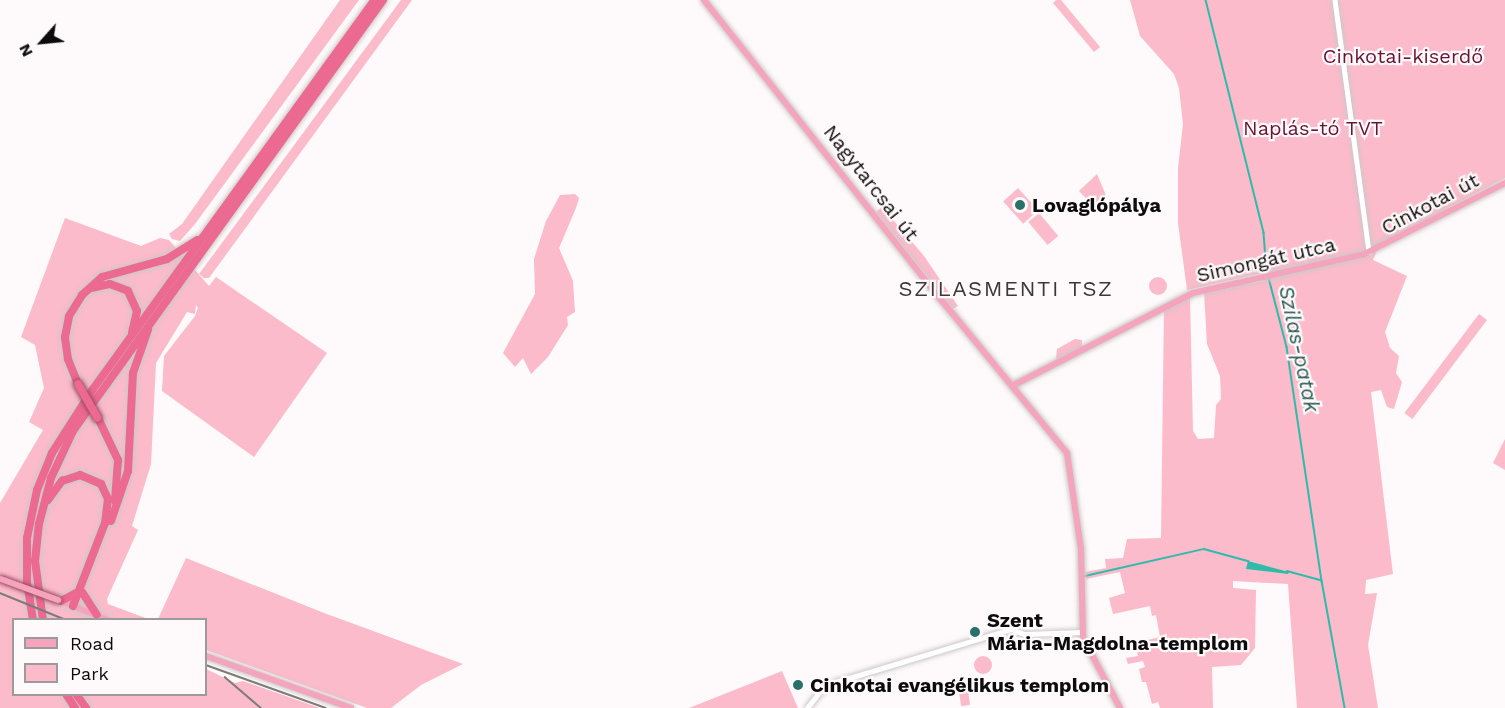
<!DOCTYPE html>
<html>
<head>
<meta charset="utf-8">
<style>
  body { margin:0 }
  #map { position:relative; width:1505px; height:708px; overflow:hidden; background:#fef9fa; font-family:"Work Sans",sans-serif }
  div>[style] { position:absolute }
  .green>* { inset:0; background:#fbbbca; transform-origin:0 0 }
  .round { border-radius:50% }
  .water>* { inset:0; background:#2fbba9 }
  .stream>* { height:1.5px; margin:-0.75px; padding:0 0.75px; transform-origin:0.75px; border-radius:0.75px; background:#2fbba9 }
  .roads { filter:drop-shadow(0 0 2px #ccc8c9) drop-shadow(0 0 2px #ccc8c9) }
  .minor>* { height:4.5px; margin:-2.25px; padding:0 2.25px; transform-origin:2.25px; border-radius:2.25px; background:#fff }
  .major>* { height:6px; margin:-3px; padding:0 3px; transform-origin:3px; border-radius:3px; background:#f4a5bd }
  .highway>* { height:8px; margin:-4px; padding:0 4px; transform-origin:4px; border-radius:4px; background:#ec6991 }
  .tram>* { height:1.5px; margin:-0.75px; padding:0 0.75px; transform-origin:0.75px; border-radius:0.75px; background:#7d7a7a }
  .bridges { filter:drop-shadow(0 0 2px #9e4862) drop-shadow(0 0 2px #9e4862) }
  .major-bridge>* { height:6px; margin:-3px; padding:0 3px; transform-origin:3px; border-radius:3px; background:#f4a5bd }
  .highway-bridge>* { height:8px; margin:-4px; padding:0 4px; transform-origin:4px; border-radius:4px; background:#ec6991 }
  .dots>* { width:16px; height:16px; translate:-50% -50%; box-sizing:border-box; border:3px solid #fef9fa; border-radius:50% }
  span { translate:-50% -50%; white-space:nowrap; text-align:center; line-height:1.15; -webkit-text-stroke:4.5px #fef9fa; paint-order:stroke }
  .park-label { font-size:20px; color:#681534 }
  .street-label { font-size:20px; color:#0d0c0c }
  .poi-label { font-size:20px; color:#0d0c0c; font-weight:700 }
  .left { translate:0 -50%; text-align:left }
  .water-label { font-size:21px; color:#295f57; font-style:italic }
  .quarter-label { font-size:22px; color:#3c3839; letter-spacing:1.5px }
  .legend { position:absolute; left:12px; top:618px; width:195px; height:78px; box-sizing:border-box; background:#fef9fa; border:2px solid #9e9a9b; margin:0; padding:8px 10px; list-style:none; font-size:18px; color:#0d0c0c }
  .legend li { display:flex; align-items:center; gap:12px; height:30px }
  .legend b { width:30px; border:2px solid #9e9a9b }
  .north { position:absolute; left:12px; top:12px; width:60px; height:60px; -webkit-text-stroke:4px #fef9fa; paint-order:stroke; rotate:243deg; font-size:16px; font-weight:700; line-height:24px; text-align:center; color:#0d0c0c }
  .north::after { content:''; display:block; margin:auto; width:21px; height:27px; background:#0d0c0c; clip-path:polygon(50% 0,100% 100%,50% 72%,0 100%) }
</style>
</head>
<body>
<div id="map">
  <div class="green">
    <div style="clip-path:polygon(340px 0,359px 0,195px 224px,180px 241px,172px 239px,169px 234px,182px 224px)"></div>
    <div style="clip-path:polygon(401px 0,412px 0,209px 278px,204px 278px,199px 274px)"></div>
    <div style="clip-path:polygon(1056px 0,1061px 0,1100px 47px,1094px 52px,1053px 3px)"></div>
    <div style="clip-path:polygon(1130px 0,1505px 0,1505px 178px,1380px 244px,1373px 260px,1407px 276px,1385px 332px,1390px 348px,1399px 356px,1396px 373px,1402px 382px,1394px 409px,1387px 407px,1381px 390px,1371px 392px,1393px 574px,1366px 580px,1365px 594px,1377px 593px,1368px 645px,1378px 708px,1297px 708px,1288px 584px,1233px 581px,1233px 588px,1256px 590px,1255px 648px,1241px 665px,1212px 667px,1213px 708px,1160px 708px,1158px 702px,1152px 704px,1146px 682px,1142px 682px,1139px 669px,1145px 667px,1143px 661px,1128px 664px,1126px 658px,1138px 656px,1135px 643px,1160px 637px,1156px 615px,1152px 616px,1150px 606px,1113px 614px,1109px 598px,1125px 593px,1120px 572px,1086px 579px,1085px 572px,1106px 568px,1105px 559px,1123px 558px,1127px 539px,1161px 538px,1164px 309px,1190px 297px,1193px 431px,1198px 439px,1214px 438px,1216px 405px,1221px 399px,1220px 376px,1207px 344px,1204px 292px,1263px 281px,1262px 273px,1187px 290px,1178px 223px,1178px 168px,1183px 124px,1179px 88px,1174px 74px,1140px 36px)"></div>
    <div style="clip-path:polygon(1097px 174px,1107px 198px,1098px 211px,1079px 191px)"></div>
    <div style="left:1018px;top:188px;width:30px;height:20px;rotate:48deg"></div>
    <div style="clip-path:polygon(575px 194px,579px 198px,576px 208px,559px 248px,573px 281px,575px 312px,567px 317px,568px 325px,548px 357px,531px 374px,523px 358px,515px 367px,503px 353px,535px 294px,534px 259px,546px 221px,560px 195px)"></div>
    <div style="clip-path:polygon(882px 207px,924px 256px,958px 306px,953px 309px,876px 212px)"></div>
    <div style="left:1039px;top:213px;width:30px;height:14px;rotate:50deg"></div>
    <div style="clip-path:polygon(65px 218px,141px 246px,160px 238px,169px 240px,209px 286px,216px 277px,327px 353px,254px 457px,162px 391px,164px 356px,195px 316px,198px 308px,196px 305px,195px 314px,187px 312px,156px 363px,151px 464px,132px 526px,138px 530px,107px 599px,108px 604px,148px 619px,14px 620px,14px 694px,206px 694px,206px 669px,235px 683px,243px 681px,320px 708px,0 708px,0 503px,43px 430px,29px 422px,44px 388px,35px 345px,21px 337px)"></div>
    <div class="round" style="left:1149px;top:277px;width:18px;height:18px"></div>
    <div style="left:1479px;top:314px;width:10px;height:124px;rotate:37deg"></div>
    <div style="clip-path:polygon(1075px 339px,1082px 340px,1082px 347px,1056px 359px,1057px 349px)"></div>
    <div style="clip-path:polygon(1505px 439px,1505px 470px,1493px 463px)"></div>
    <div style="clip-path:polygon(186px 558px,324px 613px,463px 664px,421px 685px,391px 708px,367px 708px,206px 650px,206px 620px,158px 619px)"></div>
    <div class="round" style="left:974px;top:656px;width:18px;height:18px"></div>
    <div style="clip-path:polygon(782px 671px,798px 708px,689px 708px)"></div>
    <div style="left:967px;top:685px;width:20px;height:9px;rotate:81deg"></div>
  </div>
  <div class="water">
    <div style="clip-path:polygon(1248px 561px,1289px 572px,1288px 574px,1246px 569px)"></div>
  </div>
  <div class="stream">
    <div style="left:1206px;top:0;width:240px;rotate:76deg"></div>
    <div style="left:1264px;top:233px;width:40px;rotate:85.7deg"></div>
    <div style="left:1269px;top:278px;width:71px;rotate:75.4deg"></div>
    <div style="left:1287px;top:347px;width:237px;rotate:81.5deg"></div>
    <div style="left:1322px;top:581px;width:129px;rotate:79.7deg"></div>
    <div style="left:1287px;top:571px;width:34px;rotate:15deg"></div>
    <div style="left:1085px;top:576px;width:122px;rotate:-12.8deg"></div>
    <div style="left:1204px;top:549px;width:46px;rotate:15.3deg"></div>
  </div>
  <div class="roads">
    <div class="minor">
      <div style="left:1335px;top:0;width:254px;rotate:82.3deg"></div>
      <div style="left:807px;top:708px;width:23px;rotate:-52deg"></div>
      <div style="left:821px;top:690px;width:17px;rotate:-28deg"></div>
      <div style="left:836px;top:682px;width:183px;rotate:-16.8deg"></div>
      <div style="left:1011px;top:629px;width:15px;rotate:20deg"></div>
      <div style="left:1025px;top:634px;width:57px;rotate:-2deg"></div>
    </div>
    <div class="major">
      <div style="left:704px;top:0;width:377px;rotate:51.7deg"></div>
      <div style="left:938px;top:296px;width:203px;rotate:50.6deg"></div>
      <div style="left:1067px;top:453px;width:97px;rotate:81.7deg"></div>
      <div style="left:1081px;top:549px;width:89px;rotate:88.7deg"></div>
      <div style="left:1083px;top:638px;width:79px;rotate:62.1deg"></div>
      <div style="left:1012px;top:386px;width:203px;rotate:-27.2deg"></div>
      <div style="left:1193px;top:293px;width:175px;rotate:-12.8deg"></div>
      <div style="left:1364px;top:254px;width:158px;rotate:-26.7deg"></div>
      <div style="left:59px;top:600px;width:53px;rotate:22.2deg"></div>
      <div style="left:206px;top:656px;width:154px;rotate:19.7deg"></div>
    </div>
    <div class="highway">
      <div style="left:91px;top:288px;width:19px;rotate:-12deg"></div>
      <div style="left:110px;top:284px;width:19px;rotate:21deg"></div>
      <div style="left:128px;top:291px;width:22px;rotate:66deg"></div>
      <div style="left:137px;top:311px;width:22px;rotate:103deg"></div>
      <div style="left:78px;top:384px;width:27px;rotate:-112deg"></div>
      <div style="left:68px;top:359px;width:22px;rotate:-98deg"></div>
      <div style="left:65px;top:337px;width:21px;rotate:-79deg"></div>
      <div style="left:69px;top:316px;width:25px;rotate:-58deg"></div>
      <div style="left:82px;top:295px;width:27px;rotate:-42deg"></div>
      <div style="left:102px;top:277px;width:67px;rotate:-15.5deg"></div>
      <div style="left:167px;top:259px;width:36px;rotate:-32deg"></div>
      <div style="left:98px;top:418px;width:47px;rotate:64.5deg"></div>
      <div style="left:118px;top:460px;width:41px;rotate:94.2deg"></div>
      <div style="left:48px;top:500px;width:24px;rotate:-54deg"></div>
      <div style="left:62px;top:481px;width:19px;rotate:-18deg"></div>
      <div style="left:80px;top:475px;width:23px;rotate:23deg"></div>
      <div style="left:101px;top:484px;width:17px;rotate:65deg"></div>
      <div style="left:108px;top:499px;width:24px;rotate:97deg"></div>
      <div style="left:105px;top:523px;width:89px;rotate:111.1deg"></div>
      <div style="left:111px;top:521px;width:53px;rotate:-71.2deg"></div>
      <div style="left:128px;top:471px;width:98px;rotate:-87.1deg"></div>
      <div style="left:133px;top:373px;width:46px;rotate:-70.8deg"></div>
      <div style="left:82px;top:592px;width:27px;rotate:57deg"></div>
      <div style="left:61px;top:601px;width:17px;rotate:-28deg"></div>
      <div style="left:33px;top:620px;width:36px;rotate:-99deg"></div>
      <div style="left:27px;top:584px;width:46px;rotate:-90deg"></div>
      <div style="left:27px;top:538px;width:49px;rotate:-78.2deg"></div>
      <div style="left:37px;top:490px;width:40px;rotate:-68deg"></div>
      <div style="left:52px;top:453px;width:76px;rotate:-57.4deg"></div>
      <div style="left:93px;top:389px;width:480px;rotate:-54.1deg"></div>
      <div style="left:43px;top:620px;width:60px;rotate:-97.7deg"></div>
      <div style="left:35px;top:561px;width:37px;rotate:-84deg"></div>
      <div style="left:39px;top:524px;width:48px;rotate:-75.4deg"></div>
      <div style="left:51px;top:478px;width:52px;rotate:-64.9deg"></div>
      <div style="left:73px;top:431px;width:531px;rotate:-54.27deg"></div>
      <div style="left:66px;top:694px;width:17px;rotate:57deg"></div>
      <div style="left:76px;top:694px;width:17px;rotate:54deg"></div>
    </div>
  </div>
  <div class="tram">
    <div style="left:0;top:593px;width:71px;rotate:22.2deg"></div>
    <div style="left:206px;top:665px;width:127px;rotate:19.7deg"></div>
    <div style="left:225px;top:677px;width:48px;rotate:40.7deg"></div>
  </div>
  <div class="bridges">
    <div class="major-bridge">
      <div style="left:1px;top:579px;width:61px;rotate:20.2deg"></div>
    </div>
    <div class="highway-bridge">
      <div style="left:78px;top:384px;width:39px;rotate:60deg"></div>
    </div>
  </div>
  <div class="dots">
    <div style="left:1020px;top:205px;background:#297066"></div>
    <div style="left:975px;top:632px;background:#297066"></div>
    <div style="left:798px;top:685px;background:#297066"></div>
  </div>
  <div class="park-label">
    <span style="left:1403px;top:56px">Cinkotai-kiserdő</span>
    <span style="left:1313px;top:128px">Naplás-tó TVT</span>
  </div>
  <div class="street-label">
    <span style="left:871px;top:183px;rotate:52deg">Nagytarcsai út</span>
    <span style="left:1430px;top:204px;rotate:-28deg">Cinkotai út</span>
    <span style="left:1266px;top:260px;rotate:-13deg">Simongát utca</span>
  </div>
  <div class="poi-label">
    <span class="left" style="left:1032px;top:205px">Lovaglópálya</span>
    <span class="left" style="left:987px;top:632px">Szent<br>Mária-Magdolna-templom</span>
    <span class="left" style="left:810px;top:685px">Cinkotai evangélikus templom</span>
  </div>
  <div class="water-label">
    <span style="left:1299px;top:349px;rotate:78deg">Szilas-patak</span>
  </div>
  <div class="quarter-label">
    <span style="left:1006px;top:289px">SZILASMENTI TSZ</span>
  </div>
  <ul class="legend">
  <li><b style="height:8px;background:#f4a5bd"></b>Road</li>
  <li><b style="height:16px;background:#fbbbca"></b>Park</li>
  </ul>
  <div class="north">N</div>
</div>
</body>
</html>
